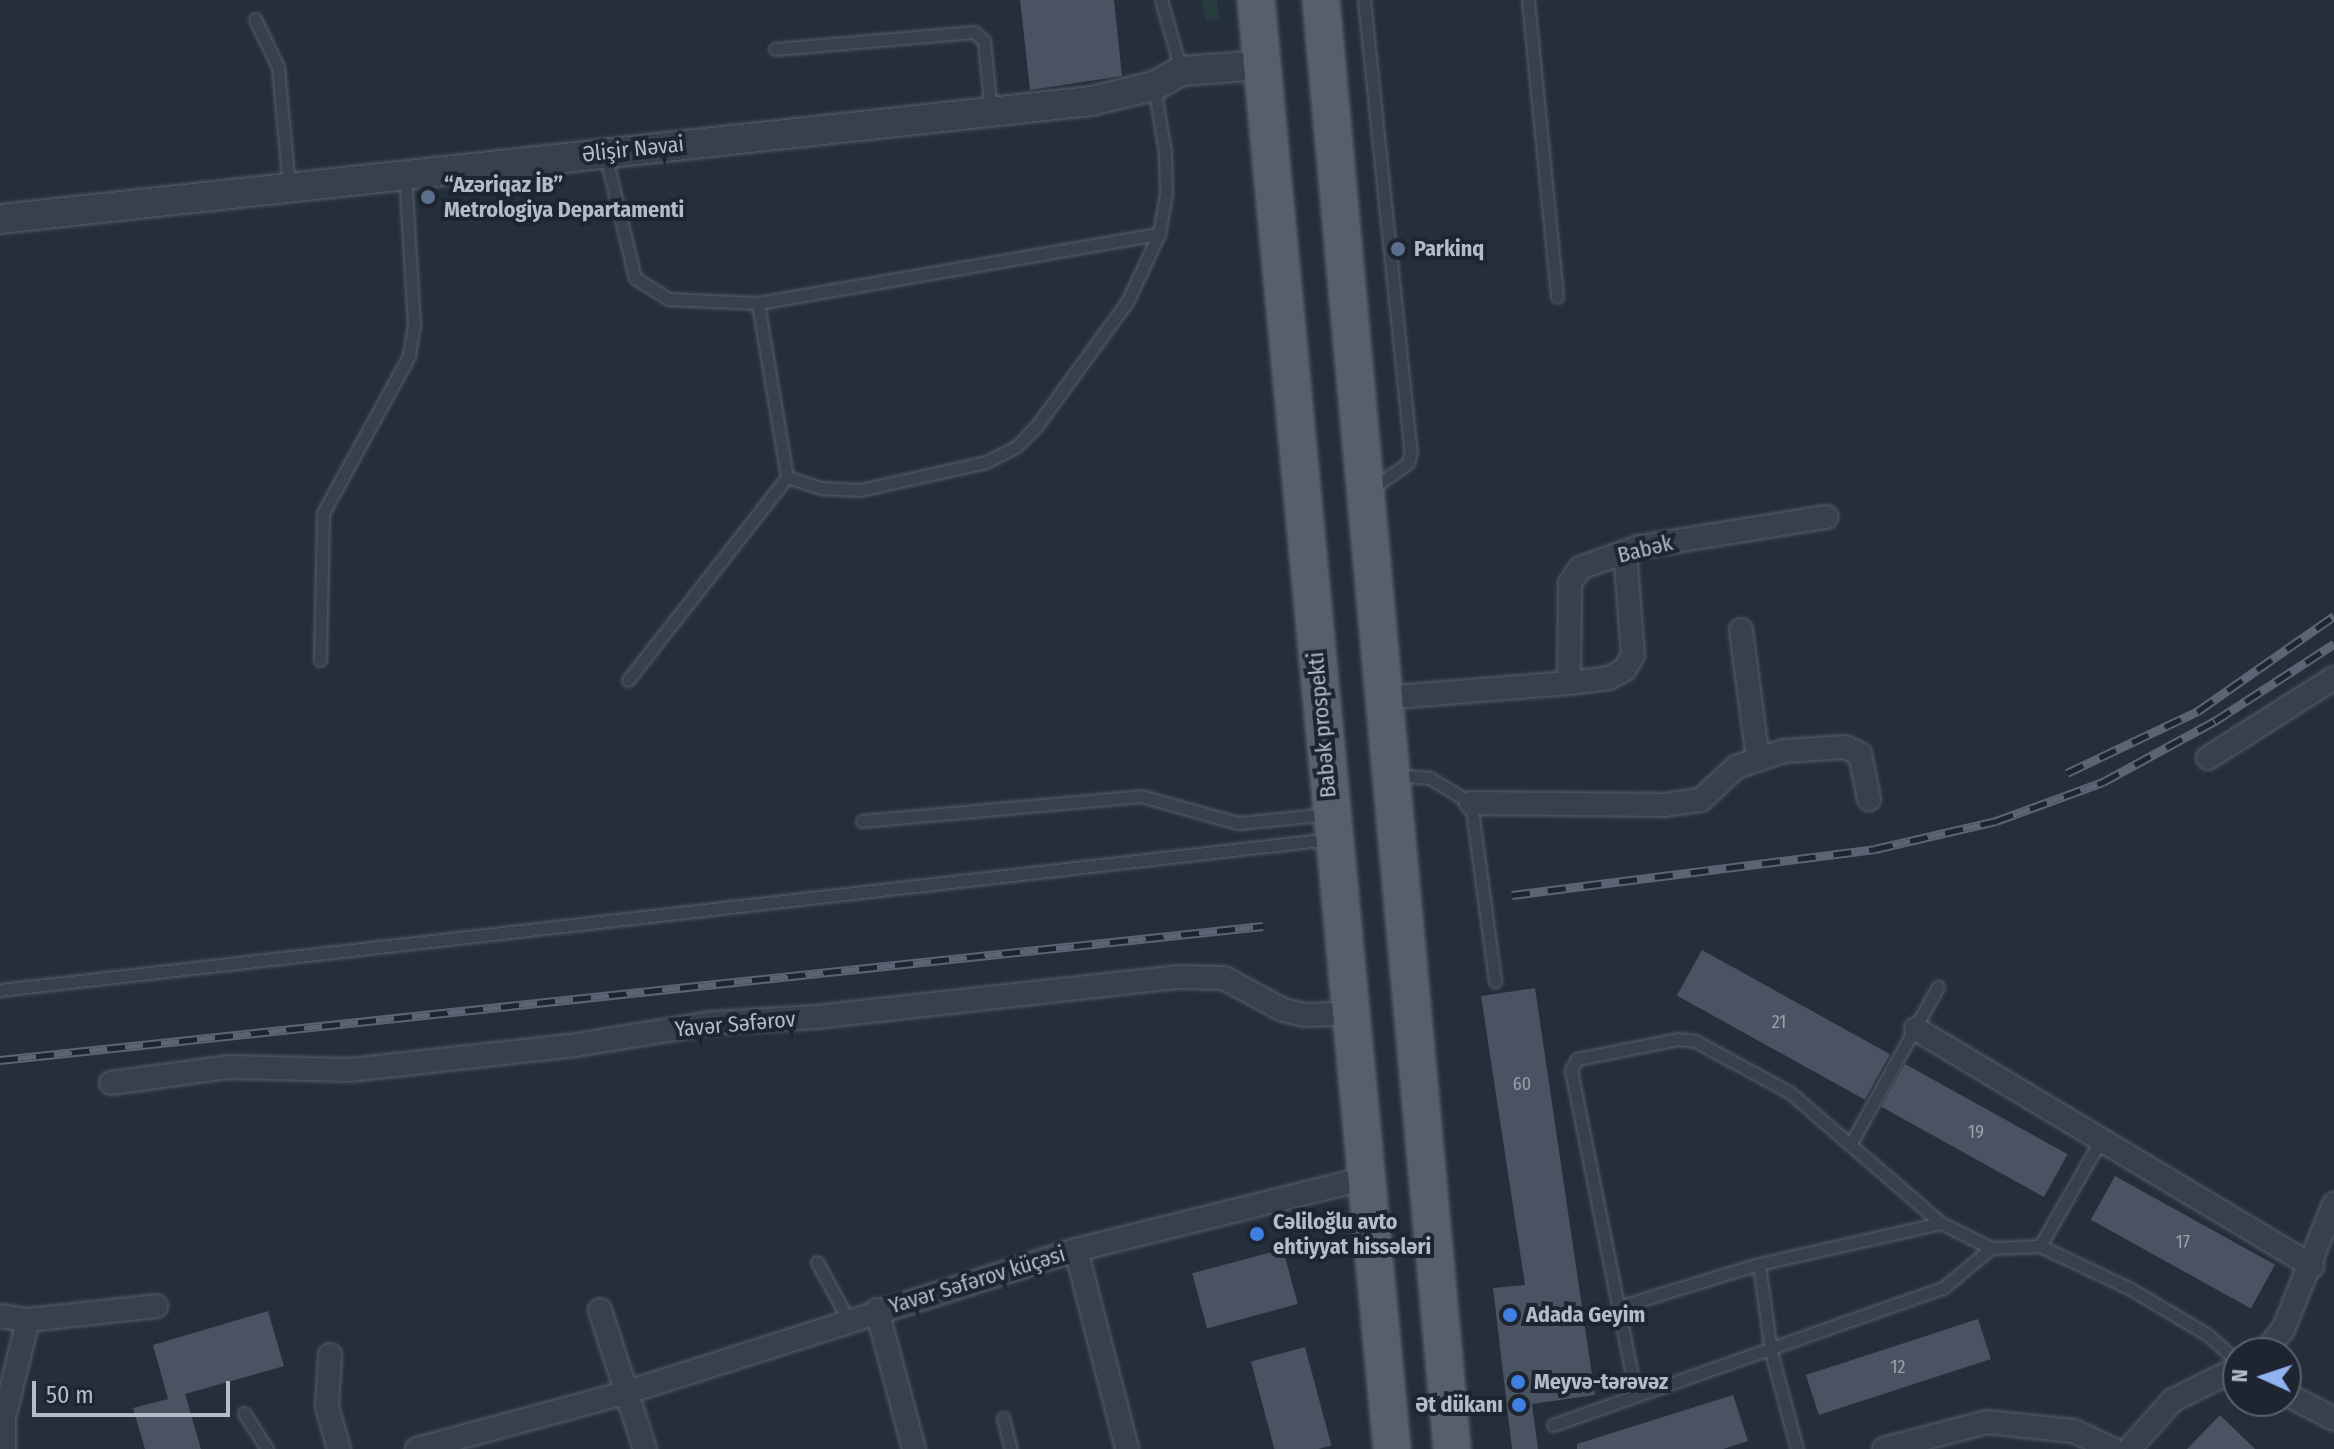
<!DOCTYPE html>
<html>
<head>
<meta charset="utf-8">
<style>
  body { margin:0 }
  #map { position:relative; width:2334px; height:1449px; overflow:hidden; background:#252e3b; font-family:"Fira Sans Condensed",sans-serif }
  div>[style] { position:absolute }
  .green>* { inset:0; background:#283b3d }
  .building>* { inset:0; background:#4a5362; transform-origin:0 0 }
  .roads { filter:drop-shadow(0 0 2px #575e69) drop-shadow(0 0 2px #575e69) }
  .service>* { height:11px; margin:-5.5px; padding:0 5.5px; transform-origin:5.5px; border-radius:5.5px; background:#39404b }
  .minor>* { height:22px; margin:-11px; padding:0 11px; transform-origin:11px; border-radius:11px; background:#39404b }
  .tertiary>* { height:28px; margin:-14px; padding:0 14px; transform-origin:14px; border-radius:14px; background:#39404b }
  .primary>* { height:36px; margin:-18px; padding:0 18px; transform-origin:18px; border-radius:18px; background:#575f6b }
  .rail>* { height:9px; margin-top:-4.5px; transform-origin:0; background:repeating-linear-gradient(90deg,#1e2530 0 18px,#5b6472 0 36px); box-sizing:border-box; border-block:2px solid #5b6472 }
  .dots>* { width:22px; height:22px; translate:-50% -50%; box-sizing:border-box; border:4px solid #1e2530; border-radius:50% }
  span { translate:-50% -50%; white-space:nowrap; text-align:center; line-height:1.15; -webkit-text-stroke:8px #1e2530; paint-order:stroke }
  .number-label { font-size:18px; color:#9aa1ae }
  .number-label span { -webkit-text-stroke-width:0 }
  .street-label { font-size:22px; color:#b5bbc7 }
  .poi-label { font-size:22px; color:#b5bbc7; font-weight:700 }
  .left { translate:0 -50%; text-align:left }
  .right { translate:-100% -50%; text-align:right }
  .north { position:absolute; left:2222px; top:1337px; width:80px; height:80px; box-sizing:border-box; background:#1e2530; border:2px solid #5a616c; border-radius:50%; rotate:273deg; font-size:22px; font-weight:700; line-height:32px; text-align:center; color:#b5bbc7 }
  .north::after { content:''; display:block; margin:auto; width:28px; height:36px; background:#90b3f0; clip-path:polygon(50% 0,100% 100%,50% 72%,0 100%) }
  .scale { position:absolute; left:32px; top:1381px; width:198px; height:36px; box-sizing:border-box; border:4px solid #b5bbc7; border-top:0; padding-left:10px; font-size:24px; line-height:28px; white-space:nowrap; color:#b5bbc7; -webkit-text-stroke:6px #1e2530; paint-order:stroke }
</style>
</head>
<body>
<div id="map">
  <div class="green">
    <div style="clip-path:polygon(1201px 0,1217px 0,1219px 19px,1207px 22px)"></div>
  </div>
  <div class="building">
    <div style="clip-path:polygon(1020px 0,1114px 0,1122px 76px,1030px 90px)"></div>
    <div style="left:1702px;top:950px;width:215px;height:52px;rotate:29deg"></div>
    <div style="clip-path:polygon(1535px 988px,1595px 1395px,1532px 1404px,1538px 1449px,1512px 1449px,1493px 1288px,1525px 1285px,1481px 996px)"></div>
    <div style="left:1905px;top:1064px;width:186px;height:49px;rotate:29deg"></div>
    <div style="left:2115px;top:1176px;width:183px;height:50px;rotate:29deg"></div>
    <div style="left:1283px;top:1249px;width:57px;height:94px;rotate:75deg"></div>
    <div style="clip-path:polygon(268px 1311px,284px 1366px,185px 1394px,201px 1449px,145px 1449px,133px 1408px,168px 1399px,153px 1345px)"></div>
    <div style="left:1978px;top:1319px;width:42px;height:181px;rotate:72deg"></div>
    <div style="left:1305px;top:1347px;width:102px;height:56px;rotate:75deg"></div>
    <div style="clip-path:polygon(1733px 1395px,1748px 1441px,1723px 1449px,1577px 1449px,1577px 1444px)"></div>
    <div style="clip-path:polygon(2220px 1415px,2255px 1449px,2187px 1449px)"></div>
  </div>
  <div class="roads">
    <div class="service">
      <div style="left:1161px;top:0;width:73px;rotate:74.1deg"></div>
      <div style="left:1364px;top:0;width:453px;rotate:84.1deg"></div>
      <div style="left:1411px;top:451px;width:12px;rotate:104deg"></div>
      <div style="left:1408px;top:463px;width:45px;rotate:144.9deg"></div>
      <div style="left:1528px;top:0;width:298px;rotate:84.4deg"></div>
      <div style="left:255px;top:19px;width:53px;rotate:64.4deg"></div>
      <div style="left:278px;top:67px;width:121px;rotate:84.8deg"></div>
      <div style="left:775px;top:49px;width:200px;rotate:-4.9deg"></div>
      <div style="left:974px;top:32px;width:13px;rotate:42deg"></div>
      <div style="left:984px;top:41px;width:70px;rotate:84.3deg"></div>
      <div style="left:605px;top:153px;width:129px;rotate:76.5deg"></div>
      <div style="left:635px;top:278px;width:39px;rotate:32deg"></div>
      <div style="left:668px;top:299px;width:90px;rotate:2.5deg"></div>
      <div style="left:758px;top:303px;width:407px;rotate:-9.8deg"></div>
      <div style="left:787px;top:477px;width:36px;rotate:18deg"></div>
      <div style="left:821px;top:488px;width:39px;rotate:3deg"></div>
      <div style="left:860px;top:490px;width:129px;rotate:-12.5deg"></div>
      <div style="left:986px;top:462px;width:34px;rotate:-27deg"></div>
      <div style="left:1016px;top:447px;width:32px;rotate:-46deg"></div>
      <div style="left:1038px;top:424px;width:151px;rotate:-53.9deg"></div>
      <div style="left:1127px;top:302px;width:75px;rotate:-64.8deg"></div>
      <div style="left:1159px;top:234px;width:41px;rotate:-80.1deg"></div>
      <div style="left:1166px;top:194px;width:42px;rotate:-91.4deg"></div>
      <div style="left:1165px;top:152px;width:67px;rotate:-99.5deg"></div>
      <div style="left:320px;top:660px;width:147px;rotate:-88.8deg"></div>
      <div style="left:323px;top:513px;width:179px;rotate:-61.3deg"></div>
      <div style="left:409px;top:356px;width:31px;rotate:-81deg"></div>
      <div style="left:414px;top:325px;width:151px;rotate:-93.4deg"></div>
      <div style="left:628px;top:680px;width:258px;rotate:-51.9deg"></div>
      <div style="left:787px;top:477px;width:176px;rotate:-99.5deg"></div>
      <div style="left:1395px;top:775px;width:35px;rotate:5deg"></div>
      <div style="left:1430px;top:778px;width:48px;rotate:31.4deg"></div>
      <div style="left:1471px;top:803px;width:180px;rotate:82.3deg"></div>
      <div style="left:862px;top:821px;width:280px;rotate:-5.1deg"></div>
      <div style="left:1141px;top:796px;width:101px;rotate:15.6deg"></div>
      <div style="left:1238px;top:823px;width:92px;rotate:-5.6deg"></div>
      <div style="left:0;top:990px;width:1338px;rotate:-6.48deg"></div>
      <div style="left:1851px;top:1143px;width:179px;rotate:-60.9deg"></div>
      <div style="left:2040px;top:1246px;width:119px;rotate:-60.2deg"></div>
      <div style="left:1991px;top:1248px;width:49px;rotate:-2.3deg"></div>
      <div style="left:2040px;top:1246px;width:98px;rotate:25.3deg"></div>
      <div style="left:2129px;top:1288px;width:92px;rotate:30.7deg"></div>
      <div style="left:2208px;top:1335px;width:40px;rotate:42deg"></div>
      <div style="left:817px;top:1262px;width:65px;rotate:61.5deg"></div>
      <div style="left:1759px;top:1264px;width:89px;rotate:82.2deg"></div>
      <div style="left:1771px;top:1352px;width:100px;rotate:75deg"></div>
      <div style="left:1618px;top:1307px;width:147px;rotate:-17deg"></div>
      <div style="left:1759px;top:1264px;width:187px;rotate:-12.7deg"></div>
      <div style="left:244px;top:1413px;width:43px;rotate:57.4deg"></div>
      <div style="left:1003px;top:1418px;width:32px;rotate:76deg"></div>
      <div style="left:1553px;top:1425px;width:413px;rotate:-19.4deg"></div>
      <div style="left:1943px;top:1288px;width:62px;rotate:-39.8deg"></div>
      <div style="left:1991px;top:1248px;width:56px;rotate:-153.4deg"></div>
      <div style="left:1941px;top:1223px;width:201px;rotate:-139.2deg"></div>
      <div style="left:1789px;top:1092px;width:107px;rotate:-151.5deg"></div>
      <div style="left:1695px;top:1041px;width:17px;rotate:-173deg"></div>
      <div style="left:1678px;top:1039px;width:103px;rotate:168.8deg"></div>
      <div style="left:1577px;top:1059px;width:13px;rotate:119deg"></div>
      <div style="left:1571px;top:1070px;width:332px;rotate:78.7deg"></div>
    </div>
    <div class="minor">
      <div style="left:1741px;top:630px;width:130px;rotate:82.5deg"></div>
      <div style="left:1569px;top:683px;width:100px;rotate:-89.4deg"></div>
      <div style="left:1570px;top:583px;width:18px;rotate:-56deg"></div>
      <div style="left:1580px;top:568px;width:63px;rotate:-19.6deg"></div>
      <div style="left:1639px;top:547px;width:190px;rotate:-9.1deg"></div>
      <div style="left:1382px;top:698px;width:188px;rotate:-4.6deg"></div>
      <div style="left:1569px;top:683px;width:40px;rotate:-7.1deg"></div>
      <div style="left:1609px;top:678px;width:18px;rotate:-29deg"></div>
      <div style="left:1625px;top:669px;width:16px;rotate:-60deg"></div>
      <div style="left:1633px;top:655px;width:103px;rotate:-94.4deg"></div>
      <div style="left:2208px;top:758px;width:149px;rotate:-32.4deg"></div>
      <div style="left:1471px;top:803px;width:193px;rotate:0.6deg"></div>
      <div style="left:1664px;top:805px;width:37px;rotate:-8deg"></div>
      <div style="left:1701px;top:800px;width:48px;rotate:-43.3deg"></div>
      <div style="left:1736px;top:767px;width:51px;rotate:-18.4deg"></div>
      <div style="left:1784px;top:751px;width:61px;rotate:-3.8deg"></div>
      <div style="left:1845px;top:747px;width:17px;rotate:25deg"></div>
      <div style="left:1860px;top:754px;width:46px;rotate:78.7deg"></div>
      <div style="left:1916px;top:1029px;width:462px;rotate:30.9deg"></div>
      <div style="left:111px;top:1083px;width:120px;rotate:-7.7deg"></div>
      <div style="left:230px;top:1067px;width:120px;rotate:1.4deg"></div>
      <div style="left:350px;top:1070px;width:227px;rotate:-6.3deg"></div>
      <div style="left:576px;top:1045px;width:138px;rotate:-9.2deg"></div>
      <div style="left:712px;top:1023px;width:104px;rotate:-3.3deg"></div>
      <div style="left:816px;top:1017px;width:363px;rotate:-6.3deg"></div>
      <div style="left:1177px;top:977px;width:47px;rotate:1.2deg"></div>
      <div style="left:1224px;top:978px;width:67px;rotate:28.5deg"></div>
      <div style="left:1283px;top:1010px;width:23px;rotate:13deg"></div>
      <div style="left:1305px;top:1015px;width:46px;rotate:-2.5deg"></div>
      <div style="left:1076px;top:1250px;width:205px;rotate:75.6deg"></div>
      <div style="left:600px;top:1310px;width:146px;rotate:72.1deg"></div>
      <div style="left:877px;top:1310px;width:144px;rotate:75.1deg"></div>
      <div style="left:0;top:1316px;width:28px;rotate:8deg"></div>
      <div style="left:28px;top:1320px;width:129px;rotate:-6.2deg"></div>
      <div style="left:2263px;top:1353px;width:30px;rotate:-49deg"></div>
      <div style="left:2283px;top:1330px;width:136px;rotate:-68deg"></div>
      <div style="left:330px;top:1355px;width:52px;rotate:93.3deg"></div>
      <div style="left:327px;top:1407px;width:44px;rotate:74.1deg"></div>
      <div style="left:2286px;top:1394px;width:54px;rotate:27.5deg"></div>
      <div style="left:4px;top:1449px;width:31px;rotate:-90deg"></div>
      <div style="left:4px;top:1418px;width:101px;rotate:-76.2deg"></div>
      <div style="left:417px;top:1449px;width:219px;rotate:-15.1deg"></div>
      <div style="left:628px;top:1392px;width:470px;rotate:-17.6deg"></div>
      <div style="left:1076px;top:1250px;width:301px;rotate:-13.9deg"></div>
      <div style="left:1884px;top:1449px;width:106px;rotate:-14.7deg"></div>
      <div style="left:1987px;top:1422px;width:87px;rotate:5.9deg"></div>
      <div style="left:2074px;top:1431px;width:42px;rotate:25.3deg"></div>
      <div style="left:2129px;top:1449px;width:66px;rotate:-48.1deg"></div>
      <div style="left:2173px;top:1400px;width:72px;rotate:-26.2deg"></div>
    </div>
    <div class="tertiary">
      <div style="left:0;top:219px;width:1097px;rotate:-6.17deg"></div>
      <div style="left:1091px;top:101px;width:65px;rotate:-13.4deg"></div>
      <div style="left:1154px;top:86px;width:31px;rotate:-29deg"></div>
      <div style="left:1181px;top:71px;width:81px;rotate:-4.2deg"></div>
    </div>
    <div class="primary">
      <div style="left:1256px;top:0;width:1455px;rotate:84.64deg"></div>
      <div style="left:1321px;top:0;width:1455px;rotate:84.83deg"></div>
    </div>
  </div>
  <div class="rail">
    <div style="left:2067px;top:773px;width:145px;rotate:-25.3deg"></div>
    <div style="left:2198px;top:711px;width:166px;rotate:-34.9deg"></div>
    <div style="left:1512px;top:895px;width:366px;rotate:-7.2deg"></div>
    <div style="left:1875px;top:849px;width:124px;rotate:-13deg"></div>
    <div style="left:1996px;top:821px;width:114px;rotate:-20deg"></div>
    <div style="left:2103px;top:782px;width:128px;rotate:-28.6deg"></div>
    <div style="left:2215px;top:721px;width:142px;rotate:-32.9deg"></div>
    <div style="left:0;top:1060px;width:1270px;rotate:-6.06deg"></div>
  </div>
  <div class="dots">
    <div style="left:428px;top:197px;background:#5c6f8a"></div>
    <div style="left:1398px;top:249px;background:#5c6f8a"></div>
    <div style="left:1257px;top:1234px;background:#3f7fe0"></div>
    <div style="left:1510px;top:1315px;background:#3f7fe0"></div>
    <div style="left:1518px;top:1382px;background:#3f7fe0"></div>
    <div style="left:1519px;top:1405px;background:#3f7fe0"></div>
  </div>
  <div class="number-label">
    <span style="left:1779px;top:1022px">21</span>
    <span style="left:1522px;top:1084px">60</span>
    <span style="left:1976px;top:1132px">19</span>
    <span style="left:2183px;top:1242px">17</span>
    <span style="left:1898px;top:1367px">12</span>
  </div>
  <div class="street-label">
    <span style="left:633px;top:149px;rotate:-6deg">Əlişir Nəvai</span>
    <span style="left:1645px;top:549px;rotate:-14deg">Babək</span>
    <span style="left:1322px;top:725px;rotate:-95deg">Babək prospekti</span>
    <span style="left:735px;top:1024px;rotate:-5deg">Yavər Səfərov</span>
    <span style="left:977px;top:1280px;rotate:-17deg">Yavər Səfərov küçəsi</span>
  </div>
  <div class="poi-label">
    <span class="left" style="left:444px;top:197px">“Azəriqaz İB”<br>Metrologiya Departamenti</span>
    <span class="left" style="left:1414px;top:249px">Parkinq</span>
    <span class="left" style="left:1273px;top:1234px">Cəliloğlu avto<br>ehtiyyat hissələri</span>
    <span class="left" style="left:1526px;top:1315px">Adada Geyim</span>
    <span class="left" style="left:1534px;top:1382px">Meyvə-tərəvəz</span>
    <span class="right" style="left:1503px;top:1405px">Ət dükanı</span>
  </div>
  <div class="north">N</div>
  <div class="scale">50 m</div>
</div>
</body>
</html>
